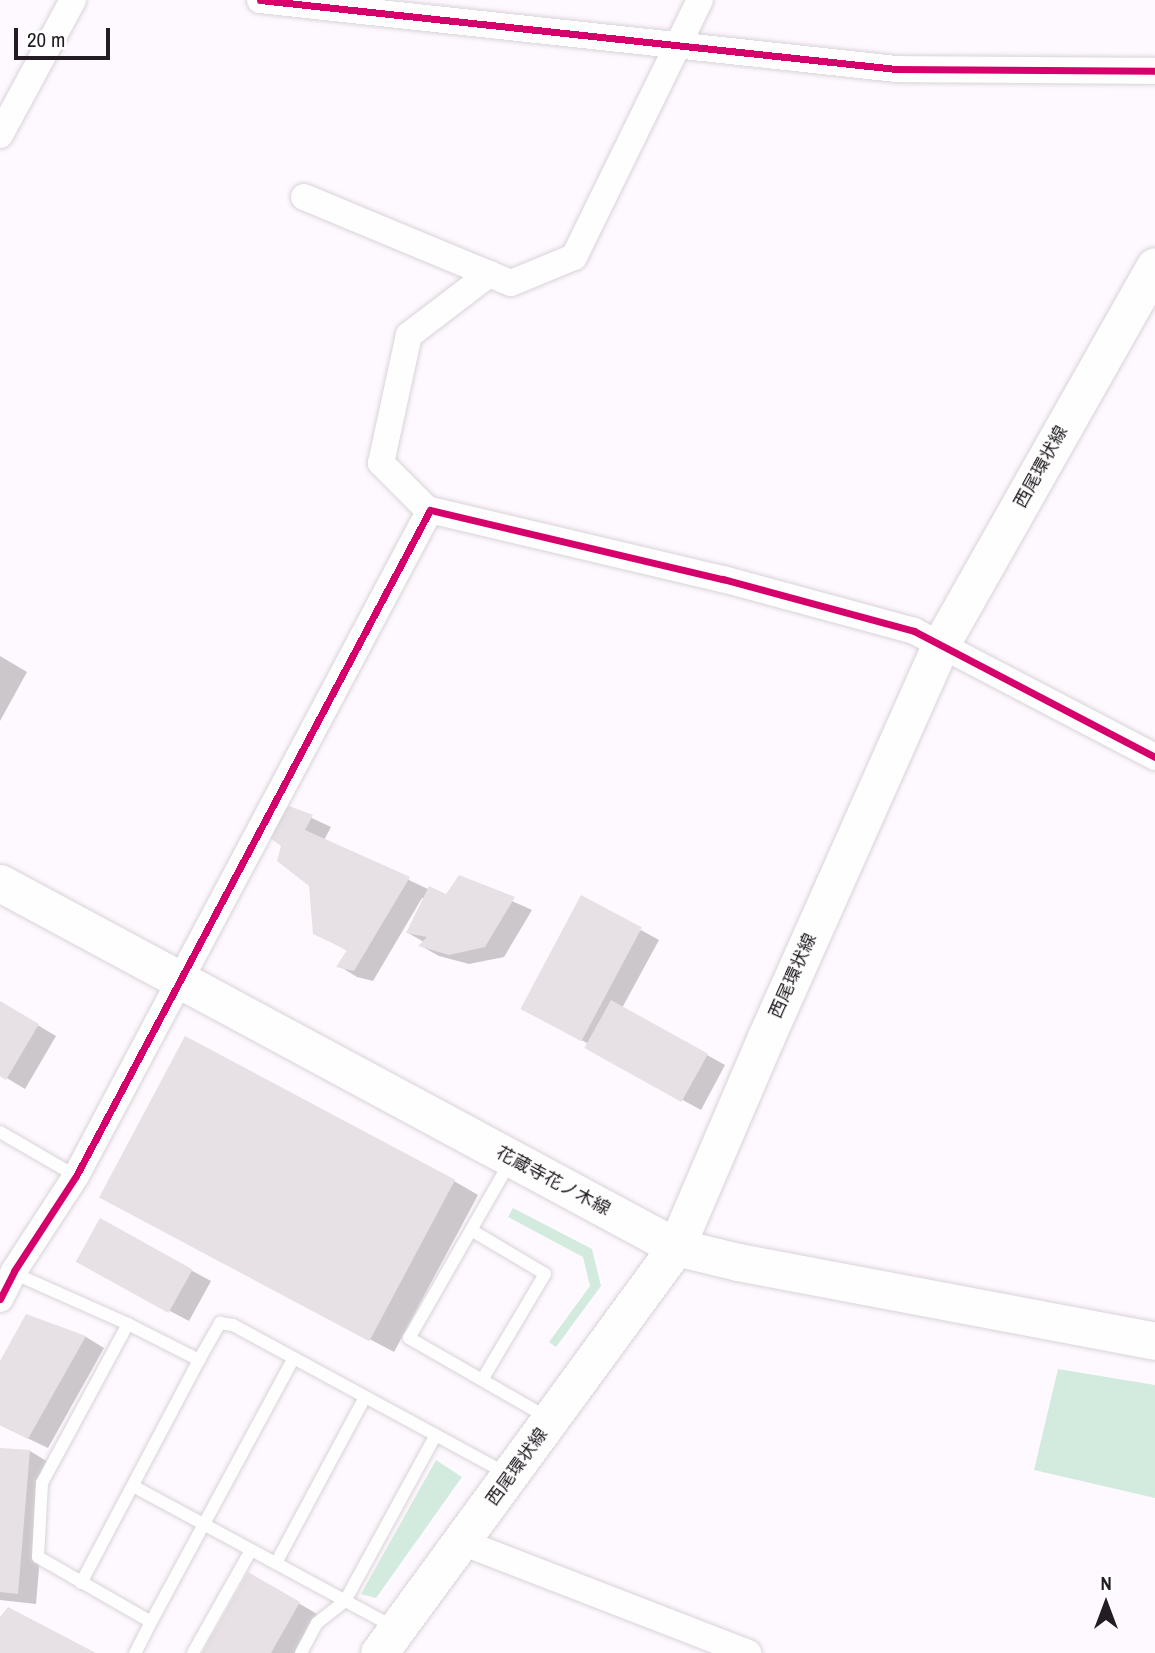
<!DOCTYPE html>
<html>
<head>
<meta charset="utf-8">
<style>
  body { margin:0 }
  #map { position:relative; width:1155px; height:1653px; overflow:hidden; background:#fef9fe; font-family:"Archivo Narrow","Noto Sans JP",sans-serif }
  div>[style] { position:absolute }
  .green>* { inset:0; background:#d3ebde }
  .shadow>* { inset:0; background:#0003 }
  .building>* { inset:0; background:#e7e0e4; transform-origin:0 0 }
  .roads { filter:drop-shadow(0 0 2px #d8d3d8) drop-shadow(0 0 2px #d8d3d8) }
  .lane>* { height:12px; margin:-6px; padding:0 6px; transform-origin:6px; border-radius:6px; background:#fffeff }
  .street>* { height:26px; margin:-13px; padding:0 13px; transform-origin:13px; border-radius:13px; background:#fffeff }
  .secondary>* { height:37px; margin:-18.5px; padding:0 18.5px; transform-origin:18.5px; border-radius:18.5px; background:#fffeff }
  .cycleway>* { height:7px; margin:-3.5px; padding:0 3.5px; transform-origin:3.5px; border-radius:3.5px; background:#d6006c }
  span { translate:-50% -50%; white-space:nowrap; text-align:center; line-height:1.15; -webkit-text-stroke:5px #fff; paint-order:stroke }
  .street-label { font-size:18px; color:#231d23 }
  .north { position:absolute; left:1071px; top:1569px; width:70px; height:70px; -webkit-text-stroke:5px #fff; paint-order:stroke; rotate:0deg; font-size:19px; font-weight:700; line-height:28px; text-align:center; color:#231d23 }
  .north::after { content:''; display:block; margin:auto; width:24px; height:32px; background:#231d23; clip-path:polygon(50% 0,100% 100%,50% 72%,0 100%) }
  .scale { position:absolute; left:14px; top:28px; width:96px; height:32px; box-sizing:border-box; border:4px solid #231d23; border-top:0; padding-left:9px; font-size:21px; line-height:24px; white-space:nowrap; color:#231d23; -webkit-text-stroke:5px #fff; paint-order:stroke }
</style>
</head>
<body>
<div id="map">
  <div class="green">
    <div style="clip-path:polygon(513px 1208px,592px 1249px,601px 1286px,556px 1347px,549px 1342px,590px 1286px,583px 1257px,508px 1217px)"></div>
    <div style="clip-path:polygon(1058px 1369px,1155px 1385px,1155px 1498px,1034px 1470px)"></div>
    <div style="clip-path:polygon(436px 1460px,462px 1477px,376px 1598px,361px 1594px)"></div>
  </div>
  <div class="shadow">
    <div style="clip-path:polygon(0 656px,27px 672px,0 721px)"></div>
    <div style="clip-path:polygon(290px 808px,331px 827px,324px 840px,430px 890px,446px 896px,459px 877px,532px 910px,504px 957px,469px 964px,439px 956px,421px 946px,424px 942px,408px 933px,425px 899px,422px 898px,373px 981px,357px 977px,339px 966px,348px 951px,315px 933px,311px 885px)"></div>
    <div style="clip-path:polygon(641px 930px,659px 940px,622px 1008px,725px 1065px,701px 1110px,606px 1058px,589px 1044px,540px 1018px)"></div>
    <div style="clip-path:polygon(0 1003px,56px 1036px,25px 1089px,0 1074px)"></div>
    <div style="clip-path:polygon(454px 1181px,478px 1195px,394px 1352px,125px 1210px)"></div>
    <div style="clip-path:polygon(100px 1221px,211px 1281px,189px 1321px,96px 1272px)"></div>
    <div style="clip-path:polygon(27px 1316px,86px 1337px,104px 1348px,48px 1448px,0 1425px,0 1365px)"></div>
    <div style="clip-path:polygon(0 1450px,30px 1451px,48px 1462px,36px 1604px,0 1600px)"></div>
    <div style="clip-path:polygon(249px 1574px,317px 1614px,295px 1653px,204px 1653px)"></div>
  </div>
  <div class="building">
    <div style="clip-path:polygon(289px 806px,313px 815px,305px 830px,410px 877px,354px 971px,336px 967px,347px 950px,313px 934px,309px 886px,277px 861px,281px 846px,269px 837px,280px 815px)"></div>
    <div style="clip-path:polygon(459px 875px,515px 897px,485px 947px,449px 955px,418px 946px,427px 937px,406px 933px,429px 886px,446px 894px)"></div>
    <div style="left:581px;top:895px;width:69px;height:129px;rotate:28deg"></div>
    <div style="left:611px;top:1000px;width:111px;height:55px;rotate:29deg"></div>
    <div style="clip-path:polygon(0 1001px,39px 1024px,6px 1080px,0 1076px)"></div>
    <div style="left:185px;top:1036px;width:306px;height:183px;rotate:28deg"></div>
    <div style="left:100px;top:1218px;width:106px;height:50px;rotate:29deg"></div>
    <div style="clip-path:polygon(26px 1314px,86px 1336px,28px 1439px,0 1425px,0 1361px)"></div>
    <div style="clip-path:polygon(0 1448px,30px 1450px,18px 1594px,0 1592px)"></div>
    <div style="clip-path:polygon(248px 1572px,300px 1602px,271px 1653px,202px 1653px)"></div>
    <div style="clip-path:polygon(8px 1607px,96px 1653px,0 1653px,0 1617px)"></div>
  </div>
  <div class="roads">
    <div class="lane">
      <div style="left:0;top:1132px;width:88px;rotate:30.1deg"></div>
      <div style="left:510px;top:1162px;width:203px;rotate:119.8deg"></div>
      <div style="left:409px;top:1338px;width:160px;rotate:29.9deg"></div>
      <div style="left:471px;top:1230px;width:86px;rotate:30.7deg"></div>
      <div style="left:545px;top:1274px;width:123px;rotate:120.7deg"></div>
      <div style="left:11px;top:1272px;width:128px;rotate:24deg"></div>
      <div style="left:128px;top:1324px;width:80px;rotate:26.9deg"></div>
      <div style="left:199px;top:1360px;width:43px;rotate:-60.4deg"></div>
      <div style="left:220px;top:1323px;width:13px;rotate:9deg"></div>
      <div style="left:233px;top:1325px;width:312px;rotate:28.5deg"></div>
      <div style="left:128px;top:1324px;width:181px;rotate:118.4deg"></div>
      <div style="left:42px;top:1483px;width:74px;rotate:93.1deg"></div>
      <div style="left:38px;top:1557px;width:130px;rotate:29.9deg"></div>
      <div style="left:151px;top:1622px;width:35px;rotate:117deg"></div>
      <div style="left:133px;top:1486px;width:297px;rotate:28.4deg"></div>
      <div style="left:276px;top:1563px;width:188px;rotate:-61.8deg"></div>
      <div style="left:81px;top:1583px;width:252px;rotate:-62.1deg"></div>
      <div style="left:151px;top:1622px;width:300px;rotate:-61.6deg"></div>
      <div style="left:193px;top:1653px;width:118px;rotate:-60.6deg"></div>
      <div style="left:301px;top:1653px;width:34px;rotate:-62deg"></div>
      <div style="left:317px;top:1623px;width:36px;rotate:-38deg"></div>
      <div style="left:345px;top:1601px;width:189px;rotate:-61.3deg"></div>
    </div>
    <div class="street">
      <div style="left:260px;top:0;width:640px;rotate:6.19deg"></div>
      <div style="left:896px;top:69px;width:259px;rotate:0.4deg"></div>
      <div style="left:0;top:135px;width:153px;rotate:-61.6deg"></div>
      <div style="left:304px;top:197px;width:224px;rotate:22.6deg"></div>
      <div style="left:511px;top:283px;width:68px;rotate:-22.4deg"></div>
      <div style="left:574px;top:257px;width:286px;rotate:-63.9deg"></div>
      <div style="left:429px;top:511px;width:68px;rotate:-135deg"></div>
      <div style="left:381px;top:463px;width:131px;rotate:-77.7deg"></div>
      <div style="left:409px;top:335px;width:101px;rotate:-37.3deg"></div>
      <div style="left:0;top:1299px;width:31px;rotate:-63deg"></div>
      <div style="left:14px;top:1271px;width:113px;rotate:-56.9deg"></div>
      <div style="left:76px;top:1176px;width:754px;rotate:-62.01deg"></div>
      <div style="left:430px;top:510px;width:301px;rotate:13.3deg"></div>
      <div style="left:723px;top:579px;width:198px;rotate:15.2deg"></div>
      <div style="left:914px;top:631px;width:272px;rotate:27.6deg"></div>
      <div style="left:462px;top:1542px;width:307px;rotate:21.2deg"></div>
    </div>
    <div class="secondary">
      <div style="left:0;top:883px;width:768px;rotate:28.3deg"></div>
      <div style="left:676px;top:1247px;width:64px;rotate:13.6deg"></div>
      <div style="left:738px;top:1262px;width:424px;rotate:10.7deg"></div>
      <div style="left:379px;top:1653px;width:503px;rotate:-53.81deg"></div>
      <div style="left:676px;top:1247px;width:228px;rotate:-66.8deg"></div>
      <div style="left:766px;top:1037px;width:430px;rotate:-66deg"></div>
      <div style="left:941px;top:644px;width:434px;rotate:-60.5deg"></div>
    </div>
  </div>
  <div class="cycleway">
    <div style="left:260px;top:0;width:640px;rotate:6.19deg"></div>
    <div style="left:896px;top:69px;width:259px;rotate:0.4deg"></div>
    <div style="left:0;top:1299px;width:31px;rotate:-63deg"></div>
    <div style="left:14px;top:1271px;width:113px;rotate:-56.9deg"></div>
    <div style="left:76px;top:1176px;width:754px;rotate:-62.01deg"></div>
    <div style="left:430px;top:510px;width:301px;rotate:13.3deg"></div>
    <div style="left:723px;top:579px;width:198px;rotate:15.2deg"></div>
    <div style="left:914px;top:631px;width:272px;rotate:27.6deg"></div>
  </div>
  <div class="street-label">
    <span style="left:1041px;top:467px;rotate:-61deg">西尾環状線</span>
    <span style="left:793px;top:976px;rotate:-66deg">西尾環状線</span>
    <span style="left:553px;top:1181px;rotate:28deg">花蔵寺花ノ木線</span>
    <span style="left:517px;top:1467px;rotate:-54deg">西尾環状線</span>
  </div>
  <div class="north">N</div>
  <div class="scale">20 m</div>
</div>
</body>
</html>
